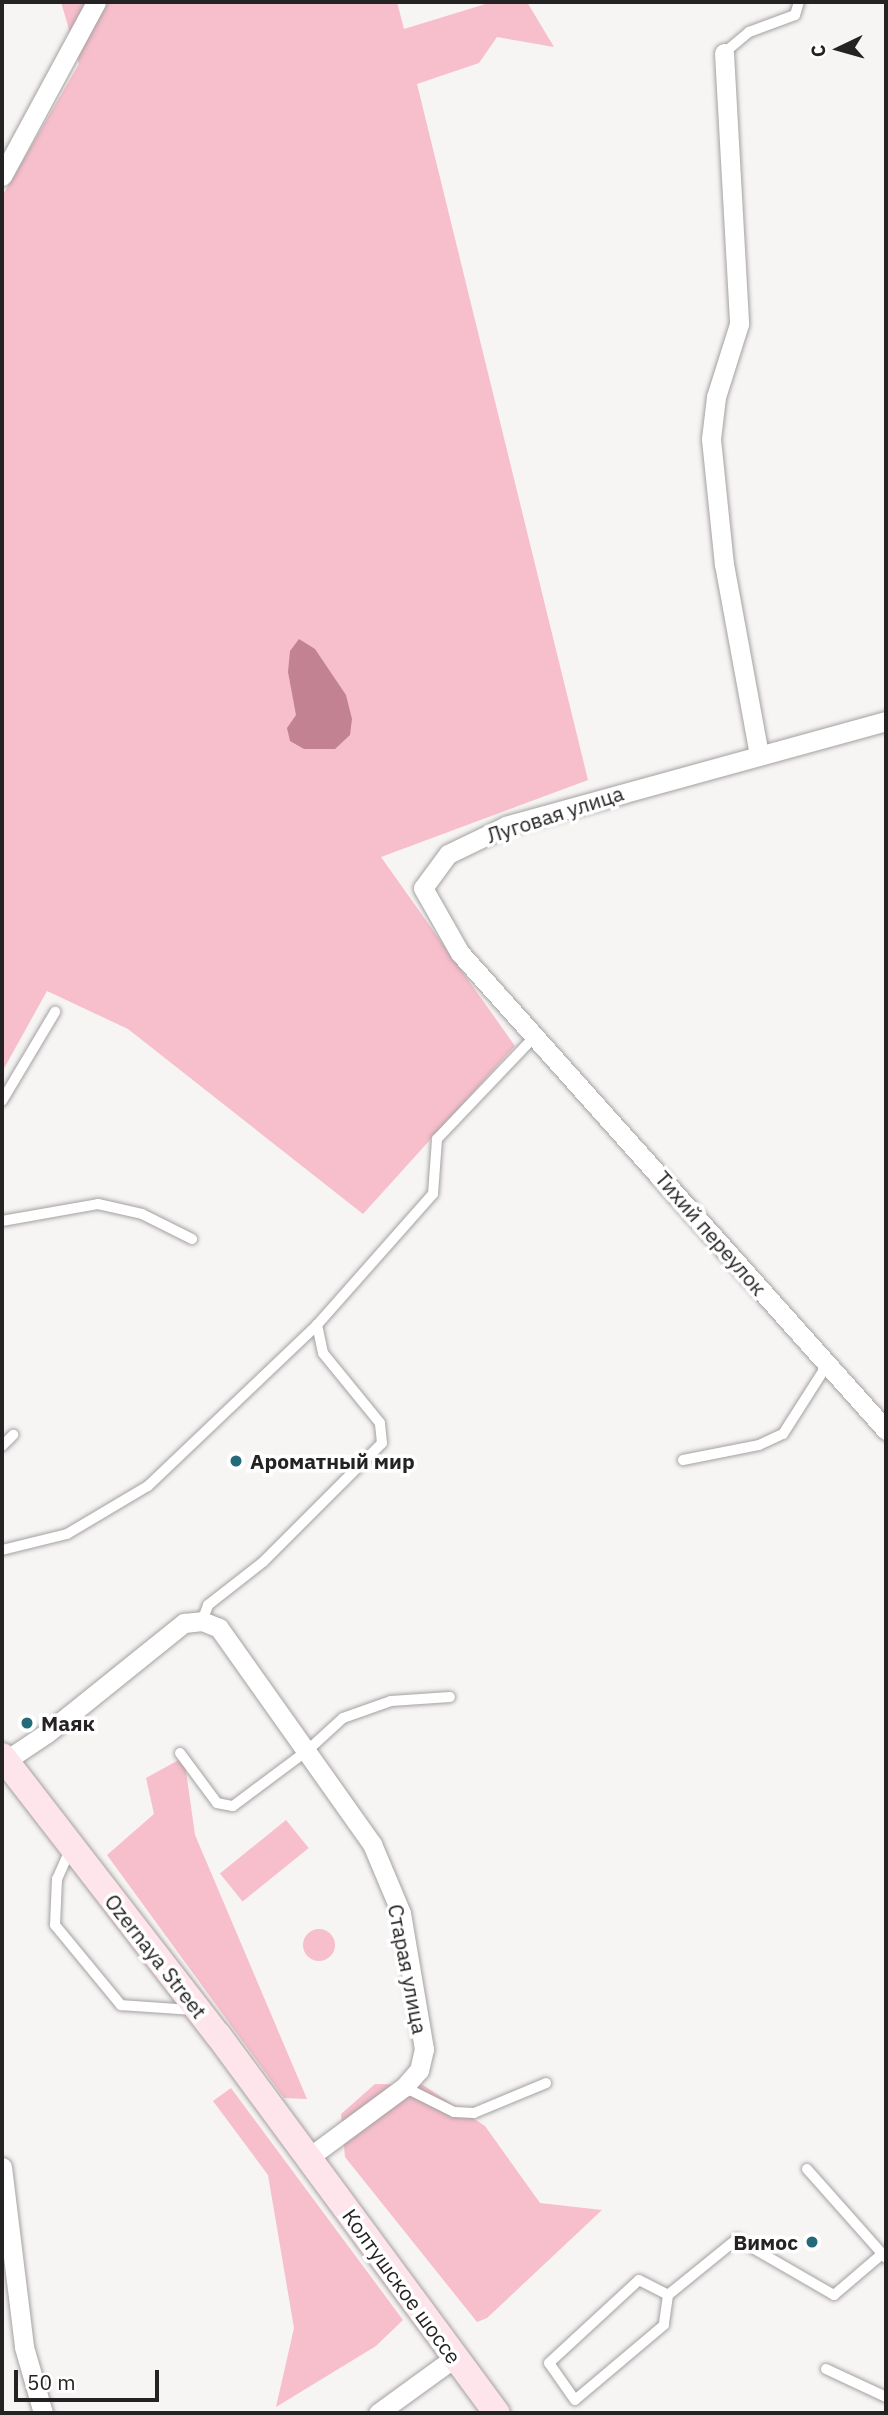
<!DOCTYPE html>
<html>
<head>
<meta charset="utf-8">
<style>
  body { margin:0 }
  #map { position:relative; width:888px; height:2415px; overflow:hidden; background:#f7f4f4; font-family:"IBM Plex Sans",sans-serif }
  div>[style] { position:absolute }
  .green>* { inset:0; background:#f7becb; transform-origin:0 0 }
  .round { border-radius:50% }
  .water>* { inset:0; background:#c28292 }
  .roads { filter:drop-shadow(0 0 2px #a4a1a1) drop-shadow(0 0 2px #a4a1a1) }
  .lane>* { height:10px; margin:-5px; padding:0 5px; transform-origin:5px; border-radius:5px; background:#fff }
  .street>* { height:19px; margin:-9.5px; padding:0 9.5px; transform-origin:9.5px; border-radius:9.5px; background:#fff }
  .secondary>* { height:26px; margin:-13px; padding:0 13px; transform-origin:13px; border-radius:13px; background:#fee5eb }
  .dots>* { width:19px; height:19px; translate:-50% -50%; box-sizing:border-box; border:4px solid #fff; border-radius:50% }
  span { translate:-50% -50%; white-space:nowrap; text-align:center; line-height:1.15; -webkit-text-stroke:7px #fff; paint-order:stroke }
  .street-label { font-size:21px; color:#242223 }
  .poi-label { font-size:21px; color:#242223; font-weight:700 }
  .left { translate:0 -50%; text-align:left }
  .right { translate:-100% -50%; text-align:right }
  .frame { position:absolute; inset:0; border:4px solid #242223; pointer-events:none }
  .north { position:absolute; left:804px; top:14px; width:70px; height:70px; -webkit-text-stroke:5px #fff; paint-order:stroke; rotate:265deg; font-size:19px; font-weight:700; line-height:28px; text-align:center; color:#242223 }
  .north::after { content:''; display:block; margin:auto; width:24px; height:32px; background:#242223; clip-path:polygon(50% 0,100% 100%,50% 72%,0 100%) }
  .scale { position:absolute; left:14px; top:2370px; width:145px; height:32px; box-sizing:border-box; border:4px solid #242223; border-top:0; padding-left:9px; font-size:21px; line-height:24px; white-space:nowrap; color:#242223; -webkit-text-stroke:5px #fff; paint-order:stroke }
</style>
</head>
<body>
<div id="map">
  <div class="green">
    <div style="clip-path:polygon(61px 2px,397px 2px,404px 29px,492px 2px,527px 2px,554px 47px,497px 37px,479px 63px,417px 84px,588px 780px,381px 857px,515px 1046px,363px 1214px,128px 1029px,47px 991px,2px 1072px,2px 196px,79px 64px)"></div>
    <div style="clip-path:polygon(184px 1757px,195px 1835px,307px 2099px,284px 2098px,107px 1855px,154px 1814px,146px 1778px)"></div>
    <div style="left:286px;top:1820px;width:36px;height:85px;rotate:51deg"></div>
    <div class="round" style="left:303px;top:1929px;width:32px;height:32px"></div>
    <div style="clip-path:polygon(375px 2084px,423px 2085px,485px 2126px,540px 2203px,602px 2210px,487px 2318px,477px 2322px,345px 2157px,341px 2114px)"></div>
    <div style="clip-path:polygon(231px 2088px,403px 2320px,376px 2346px,276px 2407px,294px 2328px,268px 2175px,213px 2101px)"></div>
  </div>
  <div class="water">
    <div style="clip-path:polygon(299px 639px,315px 649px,346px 695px,352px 719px,350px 735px,335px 749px,304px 749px,290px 741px,287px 728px,296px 715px,288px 672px,290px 651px)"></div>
  </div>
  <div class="roads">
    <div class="lane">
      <div style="left:724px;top:53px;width:33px;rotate:-40deg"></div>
      <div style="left:749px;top:32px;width:49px;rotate:-20.3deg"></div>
      <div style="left:795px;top:15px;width:14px;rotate:-73deg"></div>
      <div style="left:2px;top:1101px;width:104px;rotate:-59.2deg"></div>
      <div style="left:2px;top:1221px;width:97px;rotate:-10deg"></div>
      <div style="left:98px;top:1204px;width:45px;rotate:12.8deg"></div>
      <div style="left:142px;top:1214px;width:56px;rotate:26.6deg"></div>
      <div style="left:2px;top:1446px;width:16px;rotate:-45deg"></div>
      <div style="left:683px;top:1460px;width:77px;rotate:-11.2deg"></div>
      <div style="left:759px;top:1445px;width:26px;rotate:-25deg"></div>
      <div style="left:783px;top:1434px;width:82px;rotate:-57.5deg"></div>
      <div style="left:2px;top:1550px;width:67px;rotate:-13.8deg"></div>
      <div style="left:67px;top:1534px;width:94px;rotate:-30.7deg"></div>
      <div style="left:148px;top:1486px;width:233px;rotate:-43.6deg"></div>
      <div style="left:317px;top:1325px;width:175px;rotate:-48.5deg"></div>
      <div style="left:433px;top:1194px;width:55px;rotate:-85.8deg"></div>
      <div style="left:437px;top:1139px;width:144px;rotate:-46.4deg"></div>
      <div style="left:202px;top:1621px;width:17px;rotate:-69deg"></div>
      <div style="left:208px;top:1605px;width:70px;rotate:-38deg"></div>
      <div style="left:263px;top:1562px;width:168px;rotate:-45deg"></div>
      <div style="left:382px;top:1443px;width:20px;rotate:-96deg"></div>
      <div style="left:380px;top:1423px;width:90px;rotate:-129.2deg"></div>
      <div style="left:323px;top:1353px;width:29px;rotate:-102deg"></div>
      <div style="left:180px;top:1753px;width:62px;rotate:53.5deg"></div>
      <div style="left:217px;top:1803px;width:16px;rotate:11deg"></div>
      <div style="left:233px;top:1806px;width:94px;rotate:-36.7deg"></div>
      <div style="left:308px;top:1750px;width:47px;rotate:-42.4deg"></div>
      <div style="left:343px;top:1718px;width:51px;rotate:-19.5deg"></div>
      <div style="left:391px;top:1701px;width:59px;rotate:-3.9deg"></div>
      <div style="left:70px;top:1850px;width:32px;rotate:114deg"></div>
      <div style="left:57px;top:1879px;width:46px;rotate:92.5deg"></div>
      <div style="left:55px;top:1925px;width:104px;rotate:50.5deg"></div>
      <div style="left:121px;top:2005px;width:72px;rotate:4deg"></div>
      <div style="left:404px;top:2087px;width:56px;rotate:26.6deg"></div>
      <div style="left:454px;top:2112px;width:20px;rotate:3deg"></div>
      <div style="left:474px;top:2113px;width:78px;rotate:-22.6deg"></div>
      <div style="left:807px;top:2169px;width:119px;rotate:48.4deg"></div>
      <div style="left:668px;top:2295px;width:30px;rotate:98deg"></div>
      <div style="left:664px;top:2325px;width:116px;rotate:139.9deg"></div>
      <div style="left:575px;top:2400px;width:45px;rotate:-125.1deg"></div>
      <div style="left:549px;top:2363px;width:122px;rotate:-42.7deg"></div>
      <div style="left:639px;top:2280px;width:33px;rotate:27deg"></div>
      <div style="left:668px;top:2295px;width:89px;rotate:-39.1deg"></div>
      <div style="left:737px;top:2239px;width:112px;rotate:30deg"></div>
      <div style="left:834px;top:2295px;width:63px;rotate:-40.5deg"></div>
      <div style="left:826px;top:2369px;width:66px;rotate:25deg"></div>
    </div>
    <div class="street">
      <div style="left:724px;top:53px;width:271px;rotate:86.8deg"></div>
      <div style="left:739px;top:324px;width:77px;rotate:107.5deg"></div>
      <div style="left:716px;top:397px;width:42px;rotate:96.8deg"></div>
      <div style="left:711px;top:439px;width:126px;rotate:84.1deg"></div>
      <div style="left:724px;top:564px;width:193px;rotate:79.6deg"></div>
      <div style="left:2px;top:176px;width:198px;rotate:-61.6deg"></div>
      <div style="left:886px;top:721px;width:394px;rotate:164.6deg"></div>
      <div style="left:506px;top:826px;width:64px;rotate:154.2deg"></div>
      <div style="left:448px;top:854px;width:42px;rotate:126.3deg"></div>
      <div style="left:423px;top:888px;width:75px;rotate:60.4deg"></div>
      <div style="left:460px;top:953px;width:640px;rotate:48.23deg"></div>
      <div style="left:5px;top:1761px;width:50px;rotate:-33.7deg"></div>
      <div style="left:47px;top:1733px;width:176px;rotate:-38.8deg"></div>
      <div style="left:184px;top:1623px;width:18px;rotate:-6deg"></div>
      <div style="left:202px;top:1621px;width:18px;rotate:22deg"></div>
      <div style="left:219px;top:1628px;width:265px;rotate:54.7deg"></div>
      <div style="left:372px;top:1844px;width:75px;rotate:67.2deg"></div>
      <div style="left:401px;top:1913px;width:138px;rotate:80.4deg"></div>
      <div style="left:424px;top:2049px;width:22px;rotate:103deg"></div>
      <div style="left:419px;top:2070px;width:23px;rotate:131deg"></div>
      <div style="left:404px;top:2087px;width:119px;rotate:143.5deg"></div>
      <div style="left:2px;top:2167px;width:181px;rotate:83deg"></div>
      <div style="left:24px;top:2347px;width:69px;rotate:73.9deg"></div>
      <div style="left:378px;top:2413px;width:94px;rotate:-35.9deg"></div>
    </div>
    <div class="secondary">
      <div style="left:2px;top:1756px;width:353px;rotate:52.3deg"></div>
      <div style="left:218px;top:2035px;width:470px;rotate:53.6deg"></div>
    </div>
  </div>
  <div class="dots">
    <div style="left:236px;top:1461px;background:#236b78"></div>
    <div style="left:27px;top:1723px;background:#236b78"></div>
    <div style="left:812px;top:2242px;background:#236b78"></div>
  </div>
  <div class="street-label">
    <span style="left:555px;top:814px;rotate:-18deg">Луговая улица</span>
    <span style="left:711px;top:1233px;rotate:49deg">Тихий переулок</span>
    <span style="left:156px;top:1956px;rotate:52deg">Ozernaya Street</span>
    <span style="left:408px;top:1969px;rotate:79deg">Старая улица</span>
    <span style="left:402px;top:2286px;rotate:54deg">Колтушское шоссе</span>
  </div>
  <div class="poi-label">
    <span class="left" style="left:250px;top:1461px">Ароматный мир</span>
    <span class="left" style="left:41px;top:1723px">Маяк</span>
    <span class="right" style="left:798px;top:2242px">Вимос</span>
  </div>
  <div class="frame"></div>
  <div class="north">С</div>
  <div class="scale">50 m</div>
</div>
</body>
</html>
